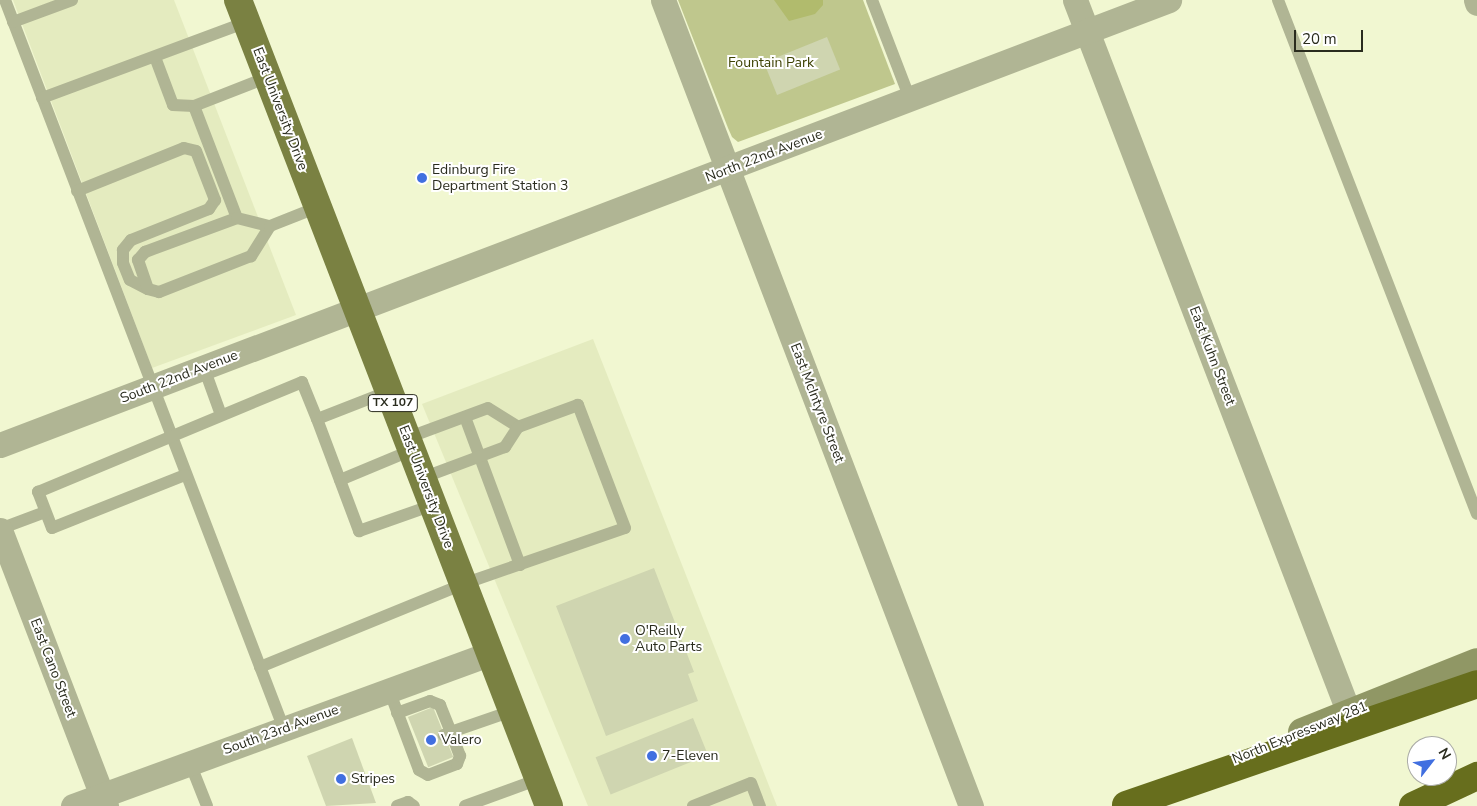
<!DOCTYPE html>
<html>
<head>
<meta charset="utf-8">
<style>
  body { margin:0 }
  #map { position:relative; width:1477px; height:806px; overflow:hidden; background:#f1f7d1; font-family:"Nunito Sans",sans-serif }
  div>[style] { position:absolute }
  .built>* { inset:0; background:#e4ebbf }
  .green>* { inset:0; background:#bfc78d }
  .water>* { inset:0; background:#b1bb6d }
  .building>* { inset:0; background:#cfd5b0; transform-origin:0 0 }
  .service>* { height:12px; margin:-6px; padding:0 6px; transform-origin:6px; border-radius:6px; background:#b0b594 }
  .minor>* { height:25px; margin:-12.5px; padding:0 12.5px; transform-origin:12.5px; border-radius:12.5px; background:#b0b594 }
  .secondary>* { height:28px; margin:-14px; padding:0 14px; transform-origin:14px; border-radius:14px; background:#909765 }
  .primary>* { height:28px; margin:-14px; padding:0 14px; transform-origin:14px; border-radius:14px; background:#7a8142 }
  .motorway>* { height:28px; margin:-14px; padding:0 14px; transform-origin:14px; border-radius:14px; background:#676e1d }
  .dots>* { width:14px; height:14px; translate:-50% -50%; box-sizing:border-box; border:2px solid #fff; border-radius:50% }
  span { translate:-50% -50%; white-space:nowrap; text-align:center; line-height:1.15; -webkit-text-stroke:4px #fff; paint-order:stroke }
  .shield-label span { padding:1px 4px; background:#fff; border:1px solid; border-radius:4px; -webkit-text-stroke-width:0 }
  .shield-label { font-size:12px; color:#2a2c1e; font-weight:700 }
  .park-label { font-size:14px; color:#3d4203 }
  .street-label { font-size:14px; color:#2a2c1e }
  .poi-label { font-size:14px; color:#2a2c1e }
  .left { translate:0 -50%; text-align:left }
  .north { position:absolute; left:1407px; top:736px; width:50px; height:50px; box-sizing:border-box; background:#fff; border:1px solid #aaaba5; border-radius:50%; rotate:60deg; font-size:14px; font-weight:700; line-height:20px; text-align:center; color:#2a2c1e }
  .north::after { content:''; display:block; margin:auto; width:18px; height:22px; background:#416fe0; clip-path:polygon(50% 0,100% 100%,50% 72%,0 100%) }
  .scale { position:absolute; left:1294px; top:30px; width:69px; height:22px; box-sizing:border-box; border:2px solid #2a2c1e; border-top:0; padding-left:6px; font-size:15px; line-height:18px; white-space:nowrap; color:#2a2c1e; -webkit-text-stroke:4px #fff; paint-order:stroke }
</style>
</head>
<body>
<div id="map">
  <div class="built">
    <div style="clip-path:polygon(13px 0,174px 0,296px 315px,152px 368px)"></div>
    <div style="clip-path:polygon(593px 339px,777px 806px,588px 806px,422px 404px)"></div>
  </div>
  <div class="green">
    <div style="clip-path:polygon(678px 0,863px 0,895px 84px,738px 142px,732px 137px,728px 128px)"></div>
  </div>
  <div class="water">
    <div style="clip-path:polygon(774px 0,823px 0,823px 5px,815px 14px,789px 21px)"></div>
  </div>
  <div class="building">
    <div style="left:827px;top:37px;width:35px;height:68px;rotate:68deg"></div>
    <div style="clip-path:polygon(654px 568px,694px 672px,688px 674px,698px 701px,606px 736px,556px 606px)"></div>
    <div style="left:433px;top:707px;width:54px;height:27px;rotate:68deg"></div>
    <div style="left:693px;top:718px;width:40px;height:105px;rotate:68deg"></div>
    <div style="clip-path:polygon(352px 738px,376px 803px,326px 806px,307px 756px)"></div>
  </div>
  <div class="service">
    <div style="left:5px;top:0;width:781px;rotate:69.06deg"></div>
    <div style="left:872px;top:0;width:106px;rotate:69deg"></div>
    <div style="left:1278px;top:0;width:551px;rotate:68.84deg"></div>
    <div style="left:13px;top:22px;width:63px;rotate:-20.4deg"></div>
    <div style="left:155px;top:57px;width:51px;rotate:69.4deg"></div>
    <div style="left:173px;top:105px;width:21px;rotate:3deg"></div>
    <div style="left:194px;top:106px;width:79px;rotate:-21.4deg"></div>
    <div style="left:42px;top:98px;width:218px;rotate:-20.4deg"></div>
    <div style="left:194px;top:106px;width:120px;rotate:69deg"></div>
    <div style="left:77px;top:191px;width:115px;rotate:-21.9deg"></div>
    <div style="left:184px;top:148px;width:12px;rotate:14deg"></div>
    <div style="left:196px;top:151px;width:53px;rotate:68.8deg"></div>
    <div style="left:215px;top:200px;width:11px;rotate:124deg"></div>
    <div style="left:209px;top:209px;width:84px;rotate:158.3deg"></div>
    <div style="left:131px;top:240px;width:13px;rotate:129deg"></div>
    <div style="left:123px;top:250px;width:13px;rotate:90deg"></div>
    <div style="left:123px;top:263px;width:18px;rotate:68deg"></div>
    <div style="left:130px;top:280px;width:20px;rotate:27deg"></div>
    <div style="left:270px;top:226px;width:36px;rotate:122deg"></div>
    <div style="left:251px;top:256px;width:99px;rotate:158.6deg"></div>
    <div style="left:159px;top:292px;width:11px;rotate:-165deg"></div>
    <div style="left:148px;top:289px;width:31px;rotate:-109deg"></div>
    <div style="left:138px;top:260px;width:11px;rotate:-49deg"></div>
    <div style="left:145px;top:252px;width:98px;rotate:-20.3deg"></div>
    <div style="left:237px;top:218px;width:34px;rotate:14deg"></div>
    <div style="left:270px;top:226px;width:52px;rotate:-21.6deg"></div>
    <div style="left:204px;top:368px;width:50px;rotate:70.1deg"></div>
    <div style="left:389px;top:391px;width:77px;rotate:158.7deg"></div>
    <div style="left:317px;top:419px;width:120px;rotate:69.4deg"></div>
    <div style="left:359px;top:531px;width:78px;rotate:-19.4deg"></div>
    <div style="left:465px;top:417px;width:158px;rotate:69.6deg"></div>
    <div style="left:407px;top:438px;width:86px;rotate:-20.3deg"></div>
    <div style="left:488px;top:408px;width:36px;rotate:32deg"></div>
    <div style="left:185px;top:475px;width:143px;rotate:158.3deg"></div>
    <div style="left:52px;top:528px;width:39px;rotate:-111deg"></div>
    <div style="left:38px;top:492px;width:286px;rotate:-22.6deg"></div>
    <div style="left:302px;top:382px;width:40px;rotate:68deg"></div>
    <div style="left:340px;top:480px;width:78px;rotate:-22.6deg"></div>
    <div style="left:0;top:529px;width:48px;rotate:-20.7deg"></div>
    <div style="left:260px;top:667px;width:219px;rotate:-22.2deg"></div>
    <div style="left:463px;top:584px;width:171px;rotate:-19.1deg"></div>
    <div style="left:625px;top:528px;width:132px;rotate:-110.9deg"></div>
    <div style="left:578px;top:405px;width:64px;rotate:159.9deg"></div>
    <div style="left:518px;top:427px;width:24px;rotate:123deg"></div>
    <div style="left:505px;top:447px;width:89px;rotate:159.5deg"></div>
    <div style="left:389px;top:690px;width:85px;rotate:69.4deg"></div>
    <div style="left:419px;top:770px;width:10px;rotate:29deg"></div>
    <div style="left:428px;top:775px;width:31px;rotate:-21deg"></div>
    <div style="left:457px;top:764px;width:9px;rotate:-69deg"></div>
    <div style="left:460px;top:756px;width:26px;rotate:-111deg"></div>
    <div style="left:451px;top:732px;width:65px;rotate:-19deg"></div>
    <div style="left:397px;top:713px;width:35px;rotate:-20deg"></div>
    <div style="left:430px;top:701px;width:11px;rotate:22deg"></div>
    <div style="left:440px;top:705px;width:29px;rotate:68deg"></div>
    <div style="left:451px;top:732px;width:8px;rotate:157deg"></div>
    <div style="left:190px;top:763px;width:46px;rotate:68.4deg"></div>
    <div style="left:397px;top:806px;width:12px;rotate:-20deg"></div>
    <div style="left:408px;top:802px;width:7px;rotate:34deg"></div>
    <div style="left:465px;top:806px;width:79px;rotate:-20deg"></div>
    <div style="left:693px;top:806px;width:62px;rotate:-21.6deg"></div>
    <div style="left:751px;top:783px;width:25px;rotate:69deg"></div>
  </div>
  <div class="minor">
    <div style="left:663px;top:0;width:863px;rotate:69.09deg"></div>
    <div style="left:1075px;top:0;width:764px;rotate:68.98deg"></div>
    <div style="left:1476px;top:0;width:3px;rotate:72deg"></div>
    <div style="left:0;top:445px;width:1251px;rotate:-20.84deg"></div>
    <div style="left:0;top:530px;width:296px;rotate:69deg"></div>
    <div style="left:73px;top:806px;width:444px;rotate:-20.1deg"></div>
  </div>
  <div class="secondary">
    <div style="left:1302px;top:732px;width:188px;rotate:-21.8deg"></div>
  </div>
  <div class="primary">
    <div style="left:238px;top:0;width:864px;rotate:68.9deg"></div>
  </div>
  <div class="motorway">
    <div style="left:1126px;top:805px;width:371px;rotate:-19deg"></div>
    <div style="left:1413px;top:806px;width:71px;rotate:-25.1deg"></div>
  </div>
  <div class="dots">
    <div style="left:422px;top:178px;background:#416fe0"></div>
    <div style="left:625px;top:639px;background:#416fe0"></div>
    <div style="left:431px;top:740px;background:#416fe0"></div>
    <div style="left:652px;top:756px;background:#416fe0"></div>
    <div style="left:341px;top:779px;background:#416fe0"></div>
  </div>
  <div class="shield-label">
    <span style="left:393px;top:403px">TX 107</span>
  </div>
  <div class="park-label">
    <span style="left:771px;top:63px">Fountain Park</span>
  </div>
  <div class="street-label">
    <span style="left:280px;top:109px;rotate:69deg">East University Drive</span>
    <span style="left:764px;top:156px;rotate:-21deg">North 22nd Avenue</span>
    <span style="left:1212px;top:356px;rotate:69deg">East Kuhn Street</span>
    <span style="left:179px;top:377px;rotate:-21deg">South 22nd Avenue</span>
    <span style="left:817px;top:403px;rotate:69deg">East McIntyre Street</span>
    <span style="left:426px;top:487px;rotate:69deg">East University Drive</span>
    <span style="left:53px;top:668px;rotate:69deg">East Cano Street</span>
    <span style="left:281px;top:730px;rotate:-20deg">South 23rd Avenue</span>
    <span style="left:1300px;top:733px;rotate:-22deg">North Expressway 281</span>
  </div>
  <div class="poi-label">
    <span class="left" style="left:432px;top:178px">Edinburg Fire<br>Department Station 3</span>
    <span class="left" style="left:635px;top:639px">O'Reilly<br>Auto Parts</span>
    <span class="left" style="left:441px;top:740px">Valero</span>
    <span class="left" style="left:662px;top:756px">7-Eleven</span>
    <span class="left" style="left:351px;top:779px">Stripes</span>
  </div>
  <div class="north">N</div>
  <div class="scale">20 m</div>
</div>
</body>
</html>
